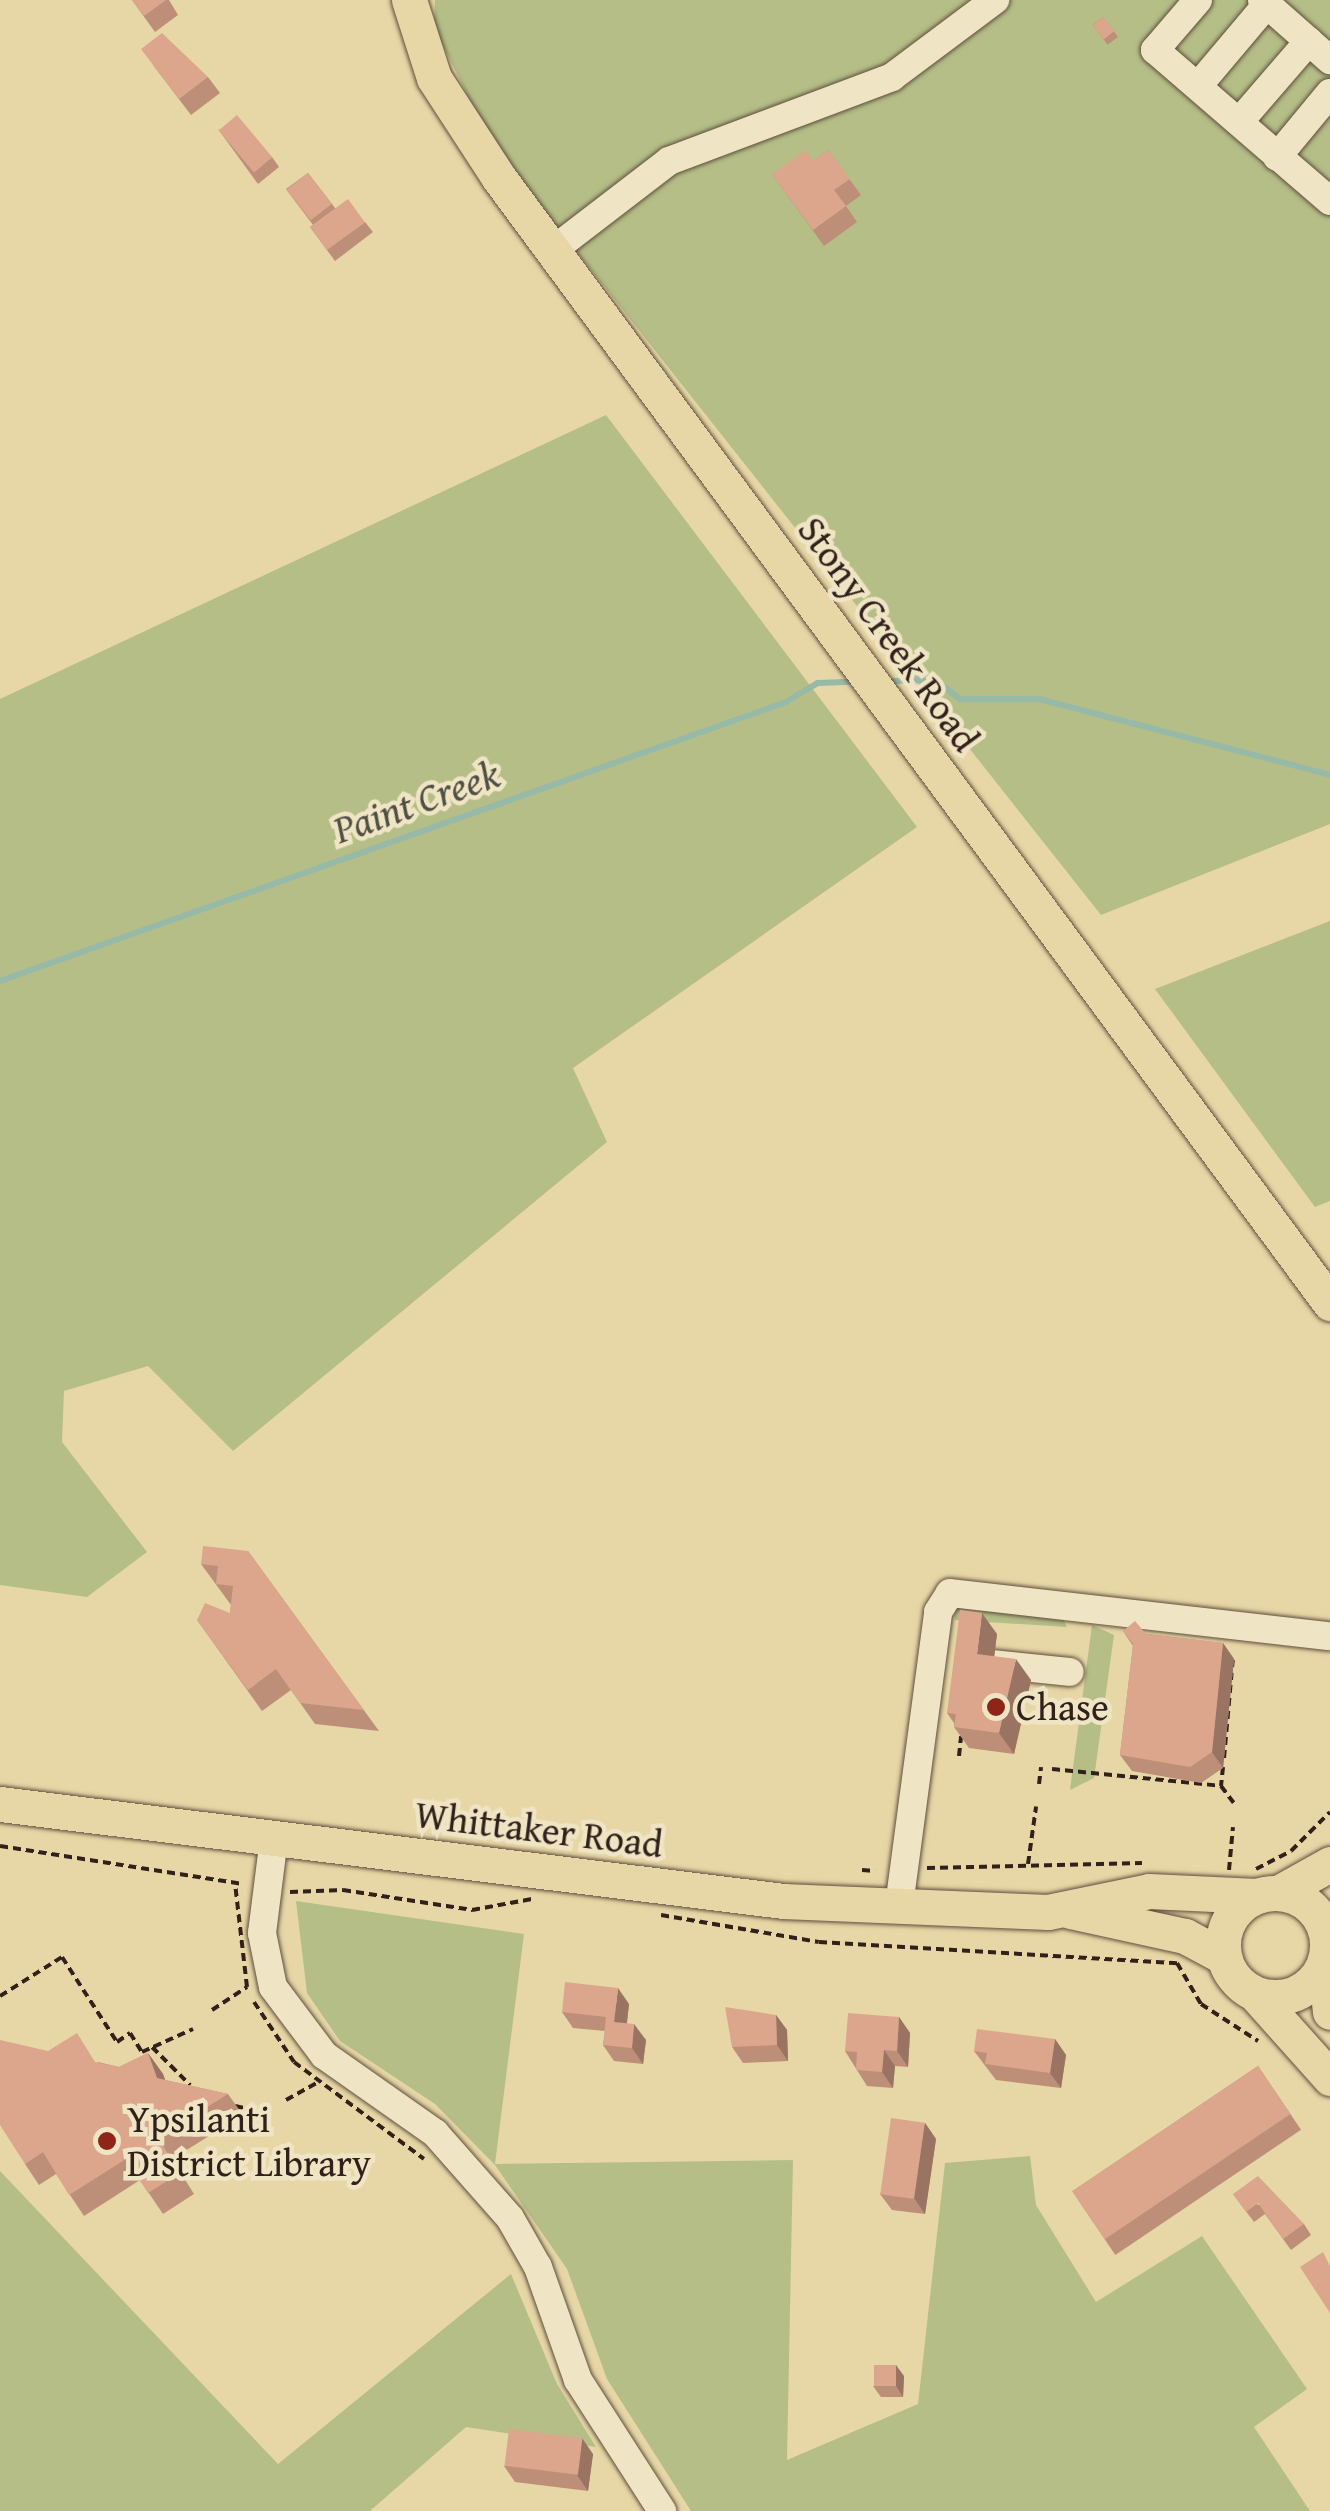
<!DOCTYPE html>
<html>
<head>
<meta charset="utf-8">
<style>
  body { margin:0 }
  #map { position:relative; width:1330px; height:2511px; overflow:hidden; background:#e7d7a6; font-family:"Gentium Book Plus",serif }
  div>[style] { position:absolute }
  .green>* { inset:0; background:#b5be87 }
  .stream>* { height:6px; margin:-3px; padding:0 3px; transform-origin:3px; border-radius:3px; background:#97baa8 }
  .path>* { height:4px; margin-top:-2px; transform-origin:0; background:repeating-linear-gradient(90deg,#32211a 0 8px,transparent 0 13px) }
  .roads { filter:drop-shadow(0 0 2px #5f4e3d) drop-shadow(0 0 2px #5f4e3d) }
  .minor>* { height:28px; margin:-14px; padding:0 14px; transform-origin:14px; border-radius:14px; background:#efe5c5 }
  .major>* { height:35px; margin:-17.5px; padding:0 17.5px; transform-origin:17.5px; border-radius:17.5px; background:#e7d7a6 }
  .major>.ring { margin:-17.5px; padding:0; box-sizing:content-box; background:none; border:35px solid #e7d7a6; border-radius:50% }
  .wall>* { inset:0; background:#bd8f78; transform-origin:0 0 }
  .shaded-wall>* { inset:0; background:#9a7462 }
  .building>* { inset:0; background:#dca68c; transform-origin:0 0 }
  .dots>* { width:28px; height:28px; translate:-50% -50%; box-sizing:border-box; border:5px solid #efe5c5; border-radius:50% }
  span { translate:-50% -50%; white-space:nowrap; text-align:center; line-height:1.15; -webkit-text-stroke:9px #efe5c5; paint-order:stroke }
  .street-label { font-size:38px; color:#32211a }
  .poi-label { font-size:38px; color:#32211a }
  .left { translate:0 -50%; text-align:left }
  .water-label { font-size:40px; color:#504f45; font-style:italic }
</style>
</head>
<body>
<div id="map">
  <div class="green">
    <div style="clip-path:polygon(435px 0,1330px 0,1330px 824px,1101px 915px,491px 143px,434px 27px)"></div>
    <div style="clip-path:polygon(606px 415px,917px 827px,573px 1068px,607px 1142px,233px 1451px,148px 1366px,64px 1391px,62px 1442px,147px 1552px,87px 1597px,0 1585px,0 699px)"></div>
    <div style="clip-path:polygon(1330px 921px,1330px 1201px,1315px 1207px,1155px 989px)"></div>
    <div style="clip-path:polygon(954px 1607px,1063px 1619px,1067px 1627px,955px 1620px)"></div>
    <div style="clip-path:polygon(1092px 1625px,1114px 1635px,1094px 1778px,1070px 1790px)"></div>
    <div style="clip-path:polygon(296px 1901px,524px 1934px,495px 2164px,793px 2160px,787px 2460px,918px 2404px,945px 2163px,1030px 2156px,1036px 2205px,1096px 2302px,1202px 2236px,1307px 2389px,1254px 2427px,1310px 2511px,691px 2511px,607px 2379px,567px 2269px,495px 2165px,435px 2104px,340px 2041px,307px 1993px)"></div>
    <div style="clip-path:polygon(0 2171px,278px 2464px,511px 2274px,557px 2384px,596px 2447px,466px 2427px,370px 2511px,0 2511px)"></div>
  </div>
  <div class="stream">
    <div style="left:891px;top:681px;width:44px;rotate:-1.3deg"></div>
    <div style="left:935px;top:680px;width:31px;rotate:37deg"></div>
    <div style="left:960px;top:699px;width:79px"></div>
    <div style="left:1039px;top:699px;width:301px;rotate:14.6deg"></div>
    <div style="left:0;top:981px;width:834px;rotate:-19.54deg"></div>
    <div style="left:786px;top:702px;width:37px;rotate:-31deg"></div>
    <div style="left:818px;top:683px;width:33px;rotate:-2deg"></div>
  </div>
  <div class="path">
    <div style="left:959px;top:1756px;width:20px;rotate:-84deg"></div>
    <div style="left:1224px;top:1758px;width:100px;rotate:-84.9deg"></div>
    <div style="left:1223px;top:1767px;width:19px;rotate:96deg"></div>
    <div style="left:1221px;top:1786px;width:21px;rotate:53deg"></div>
    <div style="left:1052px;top:1769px;width:170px;rotate:5.7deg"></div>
    <div style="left:1039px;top:1784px;width:17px;rotate:-83deg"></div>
    <div style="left:0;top:1846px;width:246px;rotate:8.9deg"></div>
    <div style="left:1028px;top:1864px;width:58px;rotate:-82deg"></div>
    <div style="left:927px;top:1868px;width:215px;rotate:-1.3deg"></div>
    <div style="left:1256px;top:1869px;width:39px;rotate:-27deg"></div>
    <div style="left:1291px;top:1851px;width:55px;rotate:-45deg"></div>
    <div style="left:862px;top:1870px;width:13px;rotate:4deg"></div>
    <div style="left:1229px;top:1870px;width:43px;rotate:-84.7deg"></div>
    <div style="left:290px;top:1892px;width:53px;rotate:-2.2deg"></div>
    <div style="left:343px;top:1890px;width:131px;rotate:8.8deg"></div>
    <div style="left:472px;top:1910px;width:61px;rotate:-10.4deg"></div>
    <div style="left:661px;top:1915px;width:160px;rotate:9.7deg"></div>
    <div style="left:819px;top:1942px;width:359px;rotate:3.4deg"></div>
    <div style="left:1177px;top:1963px;width:48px;rotate:59.7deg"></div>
    <div style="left:1201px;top:2004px;width:68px;rotate:33deg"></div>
    <div style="left:0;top:1996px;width:73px;rotate:-32.2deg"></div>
    <div style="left:62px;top:1957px;width:101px;rotate:57.1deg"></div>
    <div style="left:117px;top:2042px;width:16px;rotate:-35deg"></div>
    <div style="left:130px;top:2033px;width:22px;rotate:58deg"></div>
    <div style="left:142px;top:2052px;width:56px;rotate:-24.3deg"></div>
    <div style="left:254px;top:2002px;width:72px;rotate:56.3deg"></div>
    <div style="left:294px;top:2062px;width:162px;rotate:36.7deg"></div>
    <div style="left:212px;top:2010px;width:42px;rotate:-33.3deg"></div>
    <div style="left:247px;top:1987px;width:105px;rotate:-96.6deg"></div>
    <div style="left:152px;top:2047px;width:54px;rotate:45deg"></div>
    <div style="left:286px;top:2100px;width:37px;rotate:-29deg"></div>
    <div style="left:235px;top:2106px;width:25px;rotate:12deg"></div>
  </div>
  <div class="roads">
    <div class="minor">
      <div style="left:1198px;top:0;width:66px;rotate:130.7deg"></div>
      <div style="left:1155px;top:50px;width:231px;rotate:40.8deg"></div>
      <div style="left:1262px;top:0;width:91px;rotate:41.4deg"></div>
      <div style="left:1198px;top:86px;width:107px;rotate:-49.9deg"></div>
      <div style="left:1239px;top:122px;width:107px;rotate:-49.2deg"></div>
      <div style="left:1277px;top:157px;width:83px;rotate:-50.4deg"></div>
      <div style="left:553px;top:250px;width:146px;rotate:-37.5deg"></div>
      <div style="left:669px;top:161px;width:238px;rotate:-20.6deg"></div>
      <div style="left:892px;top:77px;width:129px;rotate:-36.8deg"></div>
      <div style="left:993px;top:1664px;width:77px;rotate:5.9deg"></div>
      <div style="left:274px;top:1838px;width:96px;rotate:97.2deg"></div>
      <div style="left:262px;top:1933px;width:55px;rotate:78.5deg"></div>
      <div style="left:273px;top:1987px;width:85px;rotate:53.1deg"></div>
      <div style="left:324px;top:2055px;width:136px;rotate:35.1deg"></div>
      <div style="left:435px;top:2133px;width:113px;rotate:48.6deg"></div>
      <div style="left:510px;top:2218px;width:56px;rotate:60.3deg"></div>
      <div style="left:538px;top:2267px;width:120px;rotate:70.5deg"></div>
      <div style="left:578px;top:2380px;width:156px;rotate:57.3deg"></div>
      <div style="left:899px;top:1906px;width:297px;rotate:-82.4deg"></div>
      <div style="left:938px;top:1612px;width:22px;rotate:-58deg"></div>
      <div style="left:950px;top:1593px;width:382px;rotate:6.5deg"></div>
    </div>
    <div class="major">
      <div style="left:409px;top:0;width:82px;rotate:72.2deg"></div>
      <div style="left:434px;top:78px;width:119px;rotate:57deg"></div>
      <div style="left:499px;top:178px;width:1399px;rotate:53.55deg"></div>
      <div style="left:0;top:1804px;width:789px;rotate:7.06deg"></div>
      <div style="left:783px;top:1901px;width:265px;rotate:2.4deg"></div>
      <div style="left:1048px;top:1912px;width:103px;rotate:-11.7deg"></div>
      <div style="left:1149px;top:1891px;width:108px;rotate:2.7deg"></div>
      <div style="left:1278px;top:1893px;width:60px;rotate:-29.1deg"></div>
      <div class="ring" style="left:1223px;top:1893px;width:69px;height:69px"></div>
      <div style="left:1070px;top:1911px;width:118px;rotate:12.3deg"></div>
      <div style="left:1185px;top:1936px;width:44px;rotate:28.3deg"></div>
      <div style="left:1325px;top:1963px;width:49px;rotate:84.2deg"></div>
      <div style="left:1255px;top:1994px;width:113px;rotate:48.2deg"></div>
    </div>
  </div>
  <div class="wall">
    <div style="clip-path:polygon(132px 0,169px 0,178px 15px,155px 32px)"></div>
    <div style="left:1103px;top:17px;width:25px;height:13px;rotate:53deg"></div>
    <div style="clip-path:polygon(153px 65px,208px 77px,220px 93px,191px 115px)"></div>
    <div style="clip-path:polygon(218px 129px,272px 157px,279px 167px,258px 184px)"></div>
    <div style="clip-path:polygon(828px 150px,861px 195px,846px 206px,857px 222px,824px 246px,772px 174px,813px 161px)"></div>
    <div style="clip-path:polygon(308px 173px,335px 208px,365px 222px,373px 232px,335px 261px,310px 227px,313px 225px,286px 189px)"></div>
    <div style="clip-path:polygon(248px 1551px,379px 1731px,315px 1724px,291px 1690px,262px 1711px,197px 1620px,230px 1613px,231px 1605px,201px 1564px)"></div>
    <div style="clip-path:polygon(1123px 1631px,1223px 1643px,1234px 1659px,1223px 1768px,1201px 1783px,1132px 1771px,1120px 1755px,1133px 1646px)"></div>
    <div style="clip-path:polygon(997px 1634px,994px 1657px,1031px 1680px,1014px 1754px,969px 1748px,954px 1727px,954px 1723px,947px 1713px)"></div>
    <div style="clip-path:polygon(629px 2004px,627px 2023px,646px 2040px,643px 2064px,614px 2061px,603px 2045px,605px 2031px,573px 2028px,562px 2012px)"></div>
    <div style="clip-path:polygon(776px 2015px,787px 2030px,788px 2061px,743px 2063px,732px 2047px)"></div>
    <div style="clip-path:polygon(899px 2017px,910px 2033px,908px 2067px,895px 2066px,893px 2088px,867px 2086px,845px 2051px)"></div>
    <div style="clip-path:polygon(1055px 2039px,1066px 2055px,1061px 2088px,996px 2080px,974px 2051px)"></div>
    <div style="clip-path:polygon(148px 2053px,163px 2074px,165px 2080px,228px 2094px,243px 2115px,172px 2159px,194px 2194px,163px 2214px,140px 2180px,84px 2216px,56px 2174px,39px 2185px,25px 2164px,98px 2062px,119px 2067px)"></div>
    <div style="left:1258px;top:2066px;width:77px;height:224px;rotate:56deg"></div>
    <div style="clip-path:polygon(925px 2123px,936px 2139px,925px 2214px,892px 2210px,880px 2194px)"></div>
    <div style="clip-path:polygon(1233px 2194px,1304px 2224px,1311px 2235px,1291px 2250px,1265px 2214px,1254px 2222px)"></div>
    <div style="clip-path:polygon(904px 2376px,903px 2397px,881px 2397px,873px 2386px)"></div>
    <div style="clip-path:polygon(593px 2454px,588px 2491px,515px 2482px,504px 2466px)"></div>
  </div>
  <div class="shaded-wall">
    <div style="clip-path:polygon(982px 1613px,997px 1634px,992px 1675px,977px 1654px)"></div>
    <div style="clip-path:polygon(1223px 1643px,1234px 1659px,1223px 1768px,1212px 1752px)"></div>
    <div style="clip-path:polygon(1016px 1659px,1031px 1680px,1014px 1754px,999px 1733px)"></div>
    <div style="clip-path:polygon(618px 1988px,629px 2004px,625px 2038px,614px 2022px)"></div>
    <div style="clip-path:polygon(776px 2015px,787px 2030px,788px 2061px,777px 2045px)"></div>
    <div style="clip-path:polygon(899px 2017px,910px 2033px,908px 2067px,897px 2051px)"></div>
    <div style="clip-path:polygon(634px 2024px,646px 2040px,643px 2064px,632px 2048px)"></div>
    <div style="clip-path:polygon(1055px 2039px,1066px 2055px,1061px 2088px,1050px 2073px)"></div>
    <div style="clip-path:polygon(884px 2050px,895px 2066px,893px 2088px,882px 2072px)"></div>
    <div style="clip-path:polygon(148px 2053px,163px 2074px,172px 2099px,157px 2078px)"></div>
    <div style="clip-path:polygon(925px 2123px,936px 2139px,925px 2214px,914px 2198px)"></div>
    <div style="clip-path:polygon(896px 2365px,904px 2376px,903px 2397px,896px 2386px)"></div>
    <div style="clip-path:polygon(582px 2438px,593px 2454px,588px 2491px,577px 2475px)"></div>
  </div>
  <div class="building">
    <div style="clip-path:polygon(132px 0,166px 0,144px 16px)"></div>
    <div style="left:1103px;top:17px;width:18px;height:13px;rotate:52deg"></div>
    <div style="clip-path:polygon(162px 33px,208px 77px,179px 99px,141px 49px)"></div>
    <div style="left:237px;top:115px;width:55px;height:24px;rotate:50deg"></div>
    <div style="clip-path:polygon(806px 150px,813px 161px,828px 150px,850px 179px,834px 190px,846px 206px,813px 230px,772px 174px)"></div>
    <div style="left:308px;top:173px;width:39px;height:27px;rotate:52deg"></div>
    <div style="left:348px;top:199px;width:29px;height:47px;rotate:54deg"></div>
    <div style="clip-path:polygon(203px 1546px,248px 1551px,364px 1710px,300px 1703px,276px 1669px,248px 1690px,197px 1620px,205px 1603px,230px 1613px,233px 1586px,216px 1584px,218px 1566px,201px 1564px)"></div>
    <div style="clip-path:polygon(960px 1610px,982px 1613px,977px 1654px,1016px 1659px,999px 1733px,954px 1727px,956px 1714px,947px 1713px)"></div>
    <div style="clip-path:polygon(1135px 1621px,1146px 1634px,1223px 1643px,1212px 1752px,1190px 1767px,1120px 1755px,1133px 1644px,1123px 1631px)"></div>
    <div style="clip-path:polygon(565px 1982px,618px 1988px,614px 2022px,634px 2024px,632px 2048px,603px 2045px,606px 2017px,562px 2012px)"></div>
    <div style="clip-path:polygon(725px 2007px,776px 2015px,777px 2045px,732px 2047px)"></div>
    <div style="clip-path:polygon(848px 2013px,899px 2017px,897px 2051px,884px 2050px,882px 2072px,856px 2070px,857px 2052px,845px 2051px)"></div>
    <div style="clip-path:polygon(977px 2029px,1055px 2039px,1050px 2073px,985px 2064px,987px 2053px,974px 2051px)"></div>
    <div style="clip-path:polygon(77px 2033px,95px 2062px,119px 2067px,148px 2053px,157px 2078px,228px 2094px,158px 2138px,180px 2173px,148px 2193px,126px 2159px,69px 2195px,43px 2152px,25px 2164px,0 2125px,0 2040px,48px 2051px)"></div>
    <div style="left:1258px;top:2066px;width:58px;height:224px;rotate:56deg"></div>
    <div style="left:891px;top:2118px;width:34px;height:77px;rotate:8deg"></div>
    <div style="clip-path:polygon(1258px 2176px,1304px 2224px,1283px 2239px,1258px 2203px,1246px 2212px,1233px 2194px)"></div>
    <div style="clip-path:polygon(1323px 2252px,1330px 2266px,1330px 2313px,1300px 2267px)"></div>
    <div style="left:874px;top:2365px;width:22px;height:21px"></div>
    <div style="left:509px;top:2429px;width:74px;height:37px;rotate:7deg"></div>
  </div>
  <div class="dots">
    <div style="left:996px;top:1707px;background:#8f2418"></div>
    <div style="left:107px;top:2141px;background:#8f2418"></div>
  </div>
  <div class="street-label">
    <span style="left:889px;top:634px;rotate:54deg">Stony Creek Road</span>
    <span style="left:539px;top:1829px;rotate:7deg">Whittaker Road</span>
  </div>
  <div class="poi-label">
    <span class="left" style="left:1016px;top:1707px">Chase</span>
    <span class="left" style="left:127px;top:2141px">Ypsilanti<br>District Library</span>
  </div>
  <div class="water-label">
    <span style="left:416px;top:801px;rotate:-20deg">Paint Creek</span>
  </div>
</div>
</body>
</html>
